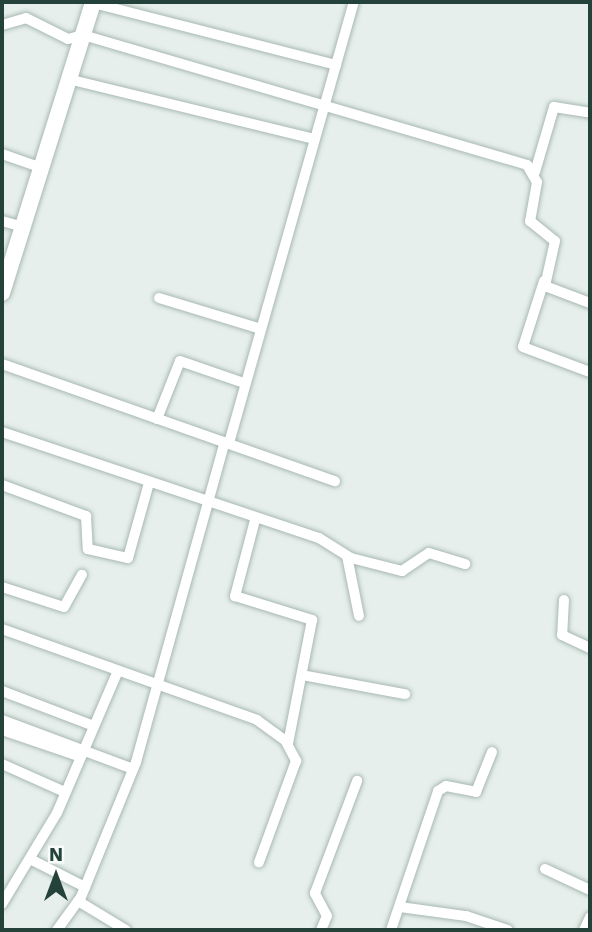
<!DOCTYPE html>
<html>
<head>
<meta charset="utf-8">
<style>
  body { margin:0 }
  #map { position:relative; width:592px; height:932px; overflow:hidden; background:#e6efeb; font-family:"Work Sans",sans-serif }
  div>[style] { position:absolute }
  .roads { filter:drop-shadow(0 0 2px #a8b8b2) drop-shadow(0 0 2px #a8b8b2) }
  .street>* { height:10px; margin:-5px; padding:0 5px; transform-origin:5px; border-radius:5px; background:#fff }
  .secondary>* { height:16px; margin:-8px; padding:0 8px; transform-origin:8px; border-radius:8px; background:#fff }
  span { translate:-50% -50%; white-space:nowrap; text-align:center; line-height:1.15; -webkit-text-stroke:5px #f7fbf9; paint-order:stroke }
  .frame { position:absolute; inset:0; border:4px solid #24423a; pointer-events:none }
  .north { position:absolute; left:21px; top:841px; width:70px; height:70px; -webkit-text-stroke:5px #f7fbf9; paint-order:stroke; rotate:0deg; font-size:19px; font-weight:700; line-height:28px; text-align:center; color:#24423a }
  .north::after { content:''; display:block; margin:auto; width:24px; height:32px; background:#24423a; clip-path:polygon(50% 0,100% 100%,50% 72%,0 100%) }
</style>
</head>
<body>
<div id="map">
  <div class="roads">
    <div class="street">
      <div style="left:93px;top:3px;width:251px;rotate:14.3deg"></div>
      <div style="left:2px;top:25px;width:25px;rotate:-16deg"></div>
      <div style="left:26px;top:18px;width:47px;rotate:26.6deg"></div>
      <div style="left:68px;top:39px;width:16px;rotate:-15deg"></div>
      <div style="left:83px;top:35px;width:463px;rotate:16.3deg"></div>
      <div style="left:527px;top:165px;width:20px;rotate:60deg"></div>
      <div style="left:537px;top:182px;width:40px;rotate:100deg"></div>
      <div style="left:530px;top:221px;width:32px;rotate:39deg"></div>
      <div style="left:555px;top:241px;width:46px;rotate:102.5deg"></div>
      <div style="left:545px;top:286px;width:48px;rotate:20.7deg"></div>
      <div style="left:68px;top:79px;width:253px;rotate:13.7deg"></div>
      <div style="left:2px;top:154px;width:42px;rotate:19.3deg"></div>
      <div style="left:535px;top:172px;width:68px;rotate:-73.7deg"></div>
      <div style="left:554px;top:107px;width:36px;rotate:9deg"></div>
      <div style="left:2px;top:221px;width:22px;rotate:16deg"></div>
      <div style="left:544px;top:281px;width:69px;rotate:107.7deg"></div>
      <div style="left:523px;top:347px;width:72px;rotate:20.5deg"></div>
      <div style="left:159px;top:298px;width:103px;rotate:16.9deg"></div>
      <div style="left:2px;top:364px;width:353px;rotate:19.4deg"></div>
      <div style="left:157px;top:419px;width:62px;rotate:-68.4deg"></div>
      <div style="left:180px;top:361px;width:68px;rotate:19deg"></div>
      <div style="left:2px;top:432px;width:334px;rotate:18.5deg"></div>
      <div style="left:319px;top:538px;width:38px;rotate:32deg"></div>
      <div style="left:351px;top:558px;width:53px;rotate:14.3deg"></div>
      <div style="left:402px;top:571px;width:32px;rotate:-34deg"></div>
      <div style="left:429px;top:553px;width:38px;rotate:17deg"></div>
      <div style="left:229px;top:443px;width:458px;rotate:-74.2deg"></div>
      <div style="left:2px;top:485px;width:90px;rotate:20.3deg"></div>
      <div style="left:86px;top:516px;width:33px;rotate:87deg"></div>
      <div style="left:88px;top:549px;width:41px;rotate:12.7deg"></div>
      <div style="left:128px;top:558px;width:78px;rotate:-74.4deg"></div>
      <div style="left:255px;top:520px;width:79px;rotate:104.7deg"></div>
      <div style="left:235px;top:596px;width:81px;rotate:17.3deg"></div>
      <div style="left:312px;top:620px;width:125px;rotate:101deg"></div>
      <div style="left:347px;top:556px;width:61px;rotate:78.7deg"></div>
      <div style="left:2px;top:587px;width:65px;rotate:17.9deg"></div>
      <div style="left:64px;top:607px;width:37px;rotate:-61deg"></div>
      <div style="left:564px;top:600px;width:35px;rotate:93deg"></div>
      <div style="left:562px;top:635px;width:31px;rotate:25deg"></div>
      <div style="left:2px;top:629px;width:271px;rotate:19.6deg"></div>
      <div style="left:257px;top:720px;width:34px;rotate:36deg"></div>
      <div style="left:285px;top:740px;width:24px;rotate:62deg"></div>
      <div style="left:296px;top:761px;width:108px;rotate:110.1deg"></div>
      <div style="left:302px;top:675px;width:105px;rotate:10.5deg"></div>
      <div style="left:2px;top:691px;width:98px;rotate:20.8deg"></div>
      <div style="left:2px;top:720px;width:140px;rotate:20.5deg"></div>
      <div style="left:2px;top:730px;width:83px;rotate:18.9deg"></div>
      <div style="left:2px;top:764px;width:69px;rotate:24deg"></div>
      <div style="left:30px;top:859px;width:62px;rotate:27deg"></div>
      <div style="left:545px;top:869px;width:50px;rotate:25deg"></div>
      <div style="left:78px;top:901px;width:56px;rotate:31.1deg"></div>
      <div style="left:2px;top:904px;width:106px;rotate:-58.9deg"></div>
      <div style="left:57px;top:813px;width:152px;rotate:-66.8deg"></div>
      <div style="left:400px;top:907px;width:67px;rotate:7.8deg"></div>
      <div style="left:466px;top:916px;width:44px;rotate:18.4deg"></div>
      <div style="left:57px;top:930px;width:41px;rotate:-54deg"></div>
      <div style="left:81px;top:897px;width:146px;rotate:-67.8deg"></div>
      <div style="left:136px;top:762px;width:332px;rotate:-74.5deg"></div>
      <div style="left:321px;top:930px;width:15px;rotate:-67deg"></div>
      <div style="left:327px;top:916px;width:26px;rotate:-118deg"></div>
      <div style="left:315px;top:893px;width:120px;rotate:-69.4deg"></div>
      <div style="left:391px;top:930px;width:147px;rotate:-71.3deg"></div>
      <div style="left:438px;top:791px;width:9px;rotate:-32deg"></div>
      <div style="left:446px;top:786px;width:31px;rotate:11deg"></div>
      <div style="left:476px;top:792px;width:43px;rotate:-68.2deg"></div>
      <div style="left:584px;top:930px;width:14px;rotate:-65deg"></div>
    </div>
    <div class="secondary">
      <div style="left:2px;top:293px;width:305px;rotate:-72.6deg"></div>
    </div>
  </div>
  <div class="frame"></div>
  <div class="north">N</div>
</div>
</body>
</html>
